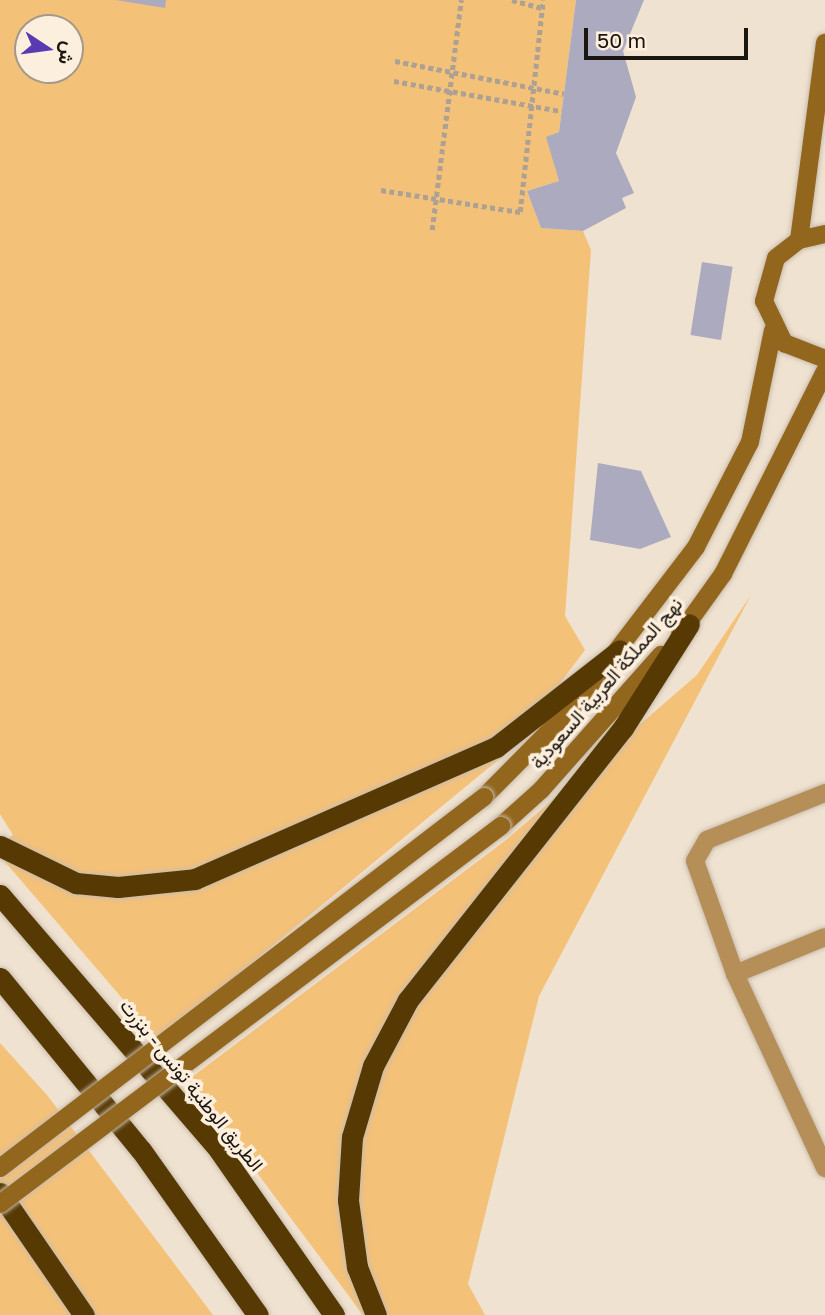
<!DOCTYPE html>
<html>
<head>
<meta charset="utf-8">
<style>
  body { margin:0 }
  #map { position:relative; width:825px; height:1315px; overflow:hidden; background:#f0e2d0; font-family:"Golos Text",Vazirmatn,sans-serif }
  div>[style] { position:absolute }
  .green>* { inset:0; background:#f4c179 }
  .building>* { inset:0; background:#acaabe; transform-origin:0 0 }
  .path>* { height:4.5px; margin-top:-2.25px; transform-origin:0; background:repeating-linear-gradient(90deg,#aca193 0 5px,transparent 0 8.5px) }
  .roads { filter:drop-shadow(0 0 2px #c9bdad) drop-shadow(0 0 2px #c9bdad) }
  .street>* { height:18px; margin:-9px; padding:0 9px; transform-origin:9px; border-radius:9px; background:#b58e58 }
  .secondary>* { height:18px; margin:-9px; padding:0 9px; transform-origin:9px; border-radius:9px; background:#93661e }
  .highway>* { height:21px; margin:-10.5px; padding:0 10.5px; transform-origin:10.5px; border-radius:10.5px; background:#573904 }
  .bridges { filter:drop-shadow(0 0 2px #c9bdad) drop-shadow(0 0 2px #c9bdad) }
  .secondary-bridge>* { height:18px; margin:-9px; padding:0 9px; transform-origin:9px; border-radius:9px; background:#93661e }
  span { translate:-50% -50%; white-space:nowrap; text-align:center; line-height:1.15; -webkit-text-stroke:7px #fdefdd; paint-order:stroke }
  .street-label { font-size:19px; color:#1a150f }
  .north { position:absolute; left:14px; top:14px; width:70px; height:70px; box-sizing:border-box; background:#fdefdd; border:2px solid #a2988b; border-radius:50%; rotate:103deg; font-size:19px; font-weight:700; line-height:28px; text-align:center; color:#1a150f }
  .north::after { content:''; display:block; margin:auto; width:24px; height:32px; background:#593ab3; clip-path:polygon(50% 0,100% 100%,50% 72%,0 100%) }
  .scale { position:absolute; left:584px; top:28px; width:164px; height:32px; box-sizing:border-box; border:4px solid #1a150f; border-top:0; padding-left:9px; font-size:21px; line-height:24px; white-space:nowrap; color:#1a150f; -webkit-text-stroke:5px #fdefdd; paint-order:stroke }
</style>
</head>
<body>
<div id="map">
  <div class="green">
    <div style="clip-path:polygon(evenodd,0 0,576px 0,559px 132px,547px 137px,559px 181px,527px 191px,541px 228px,583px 231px,591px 250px,565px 616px,585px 650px,509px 751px,158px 1040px,0 856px,0 844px,13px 835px,0 814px,0 0,28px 28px,70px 28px,70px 70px,28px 70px,28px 28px)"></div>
    <div style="clip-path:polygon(751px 595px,539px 996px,468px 1284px,485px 1315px,363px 1315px,188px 1080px,506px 840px,697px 675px)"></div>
    <div style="clip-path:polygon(0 1043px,47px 1095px,213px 1315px,0 1315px)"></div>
  </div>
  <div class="building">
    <div style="clip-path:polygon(116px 0,166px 0,165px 8px)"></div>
    <div style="clip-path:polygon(576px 0,644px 0,623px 51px,636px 97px,616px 153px,634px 193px,622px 198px,626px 208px,583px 231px,541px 228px,527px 191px,559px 181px,546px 137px,559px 132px)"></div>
    <div style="left:702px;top:262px;width:31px;height:74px;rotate:9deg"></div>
    <div style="clip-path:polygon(598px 463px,641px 471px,671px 537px,640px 549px,590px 540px)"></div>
  </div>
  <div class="path">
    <div style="left:512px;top:0;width:31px;rotate:15deg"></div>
    <div style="left:395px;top:61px;width:172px;rotate:11deg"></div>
    <div style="left:394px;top:81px;width:170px;rotate:10.2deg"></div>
    <div style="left:381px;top:190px;width:141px;rotate:9deg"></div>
    <div style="left:520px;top:212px;width:213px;rotate:-83.8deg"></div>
    <div style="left:432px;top:230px;width:232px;rotate:-82.8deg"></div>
  </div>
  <div class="roads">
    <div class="street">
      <div style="left:825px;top:793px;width:127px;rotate:158.3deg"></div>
      <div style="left:707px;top:840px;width:24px;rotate:120deg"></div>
      <div style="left:695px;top:861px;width:120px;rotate:70.5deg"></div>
      <div style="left:735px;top:974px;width:214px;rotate:65.1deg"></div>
      <div style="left:735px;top:974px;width:97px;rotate:-22.3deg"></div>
    </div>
    <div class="secondary">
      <div style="left:825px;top:234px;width:27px;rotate:167deg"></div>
      <div style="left:799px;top:240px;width:29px;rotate:142deg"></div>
      <div style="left:776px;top:258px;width:45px;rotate:105.6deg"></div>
      <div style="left:764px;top:301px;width:47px;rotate:64.5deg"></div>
      <div style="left:784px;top:343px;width:44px;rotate:21.3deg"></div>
      <div style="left:799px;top:240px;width:199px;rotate:-82.5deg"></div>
      <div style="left:680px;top:634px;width:74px;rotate:-54.4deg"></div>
      <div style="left:723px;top:574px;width:227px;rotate:-63.3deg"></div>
      <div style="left:484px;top:797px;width:131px;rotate:-45.3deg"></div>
      <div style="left:576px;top:704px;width:198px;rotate:-52.6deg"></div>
      <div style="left:696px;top:547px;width:118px;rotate:-62.8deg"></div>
      <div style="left:750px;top:442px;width:114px;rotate:-78.4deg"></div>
      <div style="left:501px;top:826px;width:54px;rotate:-42deg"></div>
      <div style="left:541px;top:790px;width:181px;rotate:-48.4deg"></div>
    </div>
    <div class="highway">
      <div style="left:0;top:846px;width:85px;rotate:26deg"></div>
      <div style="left:76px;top:883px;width:42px;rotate:5.4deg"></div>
      <div style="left:118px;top:887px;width:77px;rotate:-5.9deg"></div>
      <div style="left:195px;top:879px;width:329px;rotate:-23.7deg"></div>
      <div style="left:496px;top:747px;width:157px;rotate:-38deg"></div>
      <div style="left:0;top:895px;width:336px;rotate:49.3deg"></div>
      <div style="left:219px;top:1150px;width:201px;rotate:55.1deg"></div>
      <div style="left:0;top:978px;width:222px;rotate:50.7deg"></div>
      <div style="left:141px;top:1150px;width:202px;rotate:54.7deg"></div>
      <div style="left:0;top:1193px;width:148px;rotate:55.5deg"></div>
      <div style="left:376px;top:1315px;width:52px;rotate:-111.6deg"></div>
      <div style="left:357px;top:1267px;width:68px;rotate:-97.7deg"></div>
      <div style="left:348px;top:1200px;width:63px;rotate:-86.4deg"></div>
      <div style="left:352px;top:1137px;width:74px;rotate:-73.5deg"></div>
      <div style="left:373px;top:1066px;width:75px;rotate:-62.1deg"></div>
      <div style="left:408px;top:1000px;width:347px;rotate:-51.7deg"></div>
      <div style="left:623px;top:728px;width:123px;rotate:-57.6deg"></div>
    </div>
  </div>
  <div class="bridges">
    <div class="secondary-bridge">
      <div style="left:0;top:1168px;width:610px;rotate:-37.47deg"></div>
      <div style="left:0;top:1204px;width:628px;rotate:-37.03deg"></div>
    </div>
  </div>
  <div class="street-label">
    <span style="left:606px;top:683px;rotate:-49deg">نهج المملكة العربية السعودية</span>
    <span style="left:192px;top:1085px;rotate:51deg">الطريق الوطنية تونس - بنزرت</span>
  </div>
  <div class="north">ش</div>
  <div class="scale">50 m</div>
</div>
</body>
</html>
